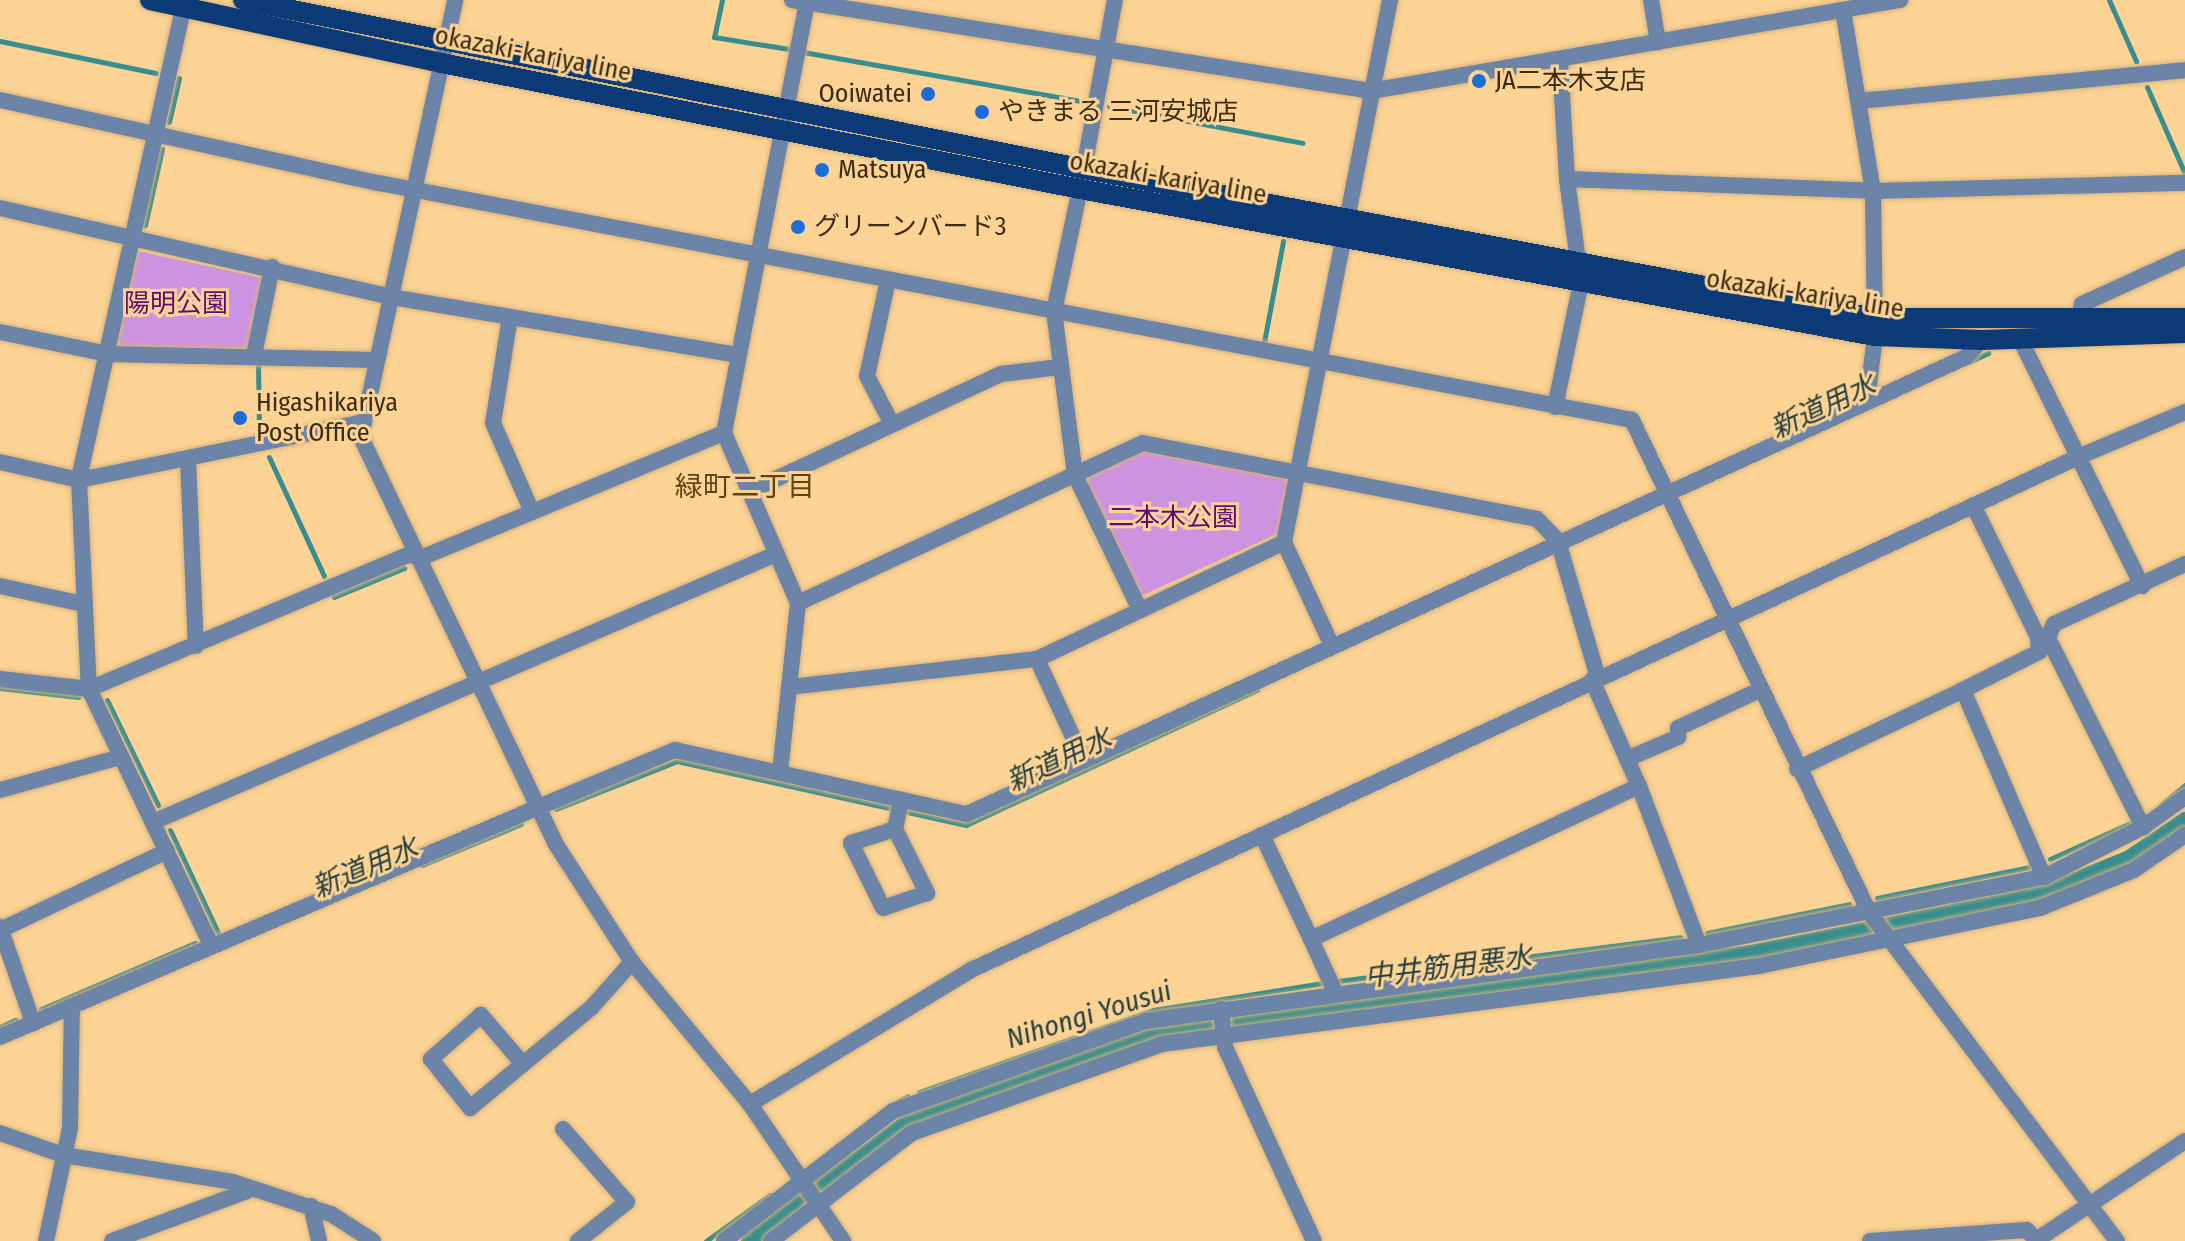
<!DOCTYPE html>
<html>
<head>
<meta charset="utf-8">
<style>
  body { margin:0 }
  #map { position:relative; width:2185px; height:1241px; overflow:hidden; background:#fcd395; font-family:"Fira Sans Condensed","Noto Sans JP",sans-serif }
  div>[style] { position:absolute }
  .green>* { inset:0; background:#cd93e1 }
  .stream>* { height:5px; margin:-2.5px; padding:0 2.5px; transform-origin:2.5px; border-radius:2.5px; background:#388d8f }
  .canal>* { height:16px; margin:-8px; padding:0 8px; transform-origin:8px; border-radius:8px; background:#388d8f }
  .roads { filter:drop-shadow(0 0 2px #d6b27b) drop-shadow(0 0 2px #d6b27b) }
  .minor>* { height:16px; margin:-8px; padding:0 8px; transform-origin:8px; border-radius:8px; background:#6b84a7 }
  .tertiary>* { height:16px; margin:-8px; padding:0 8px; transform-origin:8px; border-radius:8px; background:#6b84a7 }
  .primary>* { height:20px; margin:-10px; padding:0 10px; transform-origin:10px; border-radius:10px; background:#0c3a77 }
  .dots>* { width:22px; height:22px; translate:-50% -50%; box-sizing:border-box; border:4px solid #fcd395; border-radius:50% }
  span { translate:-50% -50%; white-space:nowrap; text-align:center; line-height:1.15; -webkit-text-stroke:6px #fcd395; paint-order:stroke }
  .street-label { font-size:26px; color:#3c2c13 }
  .poi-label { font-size:26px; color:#3c2c13 }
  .left { translate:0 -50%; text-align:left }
  .right { translate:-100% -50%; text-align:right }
  .park-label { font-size:26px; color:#5e0b74 }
  .water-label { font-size:28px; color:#254040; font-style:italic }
  .neighbourhood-label { font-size:28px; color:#604415 }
</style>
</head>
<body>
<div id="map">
  <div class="green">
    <div style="clip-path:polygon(138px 251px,263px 278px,248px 348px,117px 348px)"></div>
    <div style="clip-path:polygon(1143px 450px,1283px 476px,1288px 482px,1279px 533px,1141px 596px,1087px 482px,1090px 475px)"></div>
  </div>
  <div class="stream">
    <div style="left:722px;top:0;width:38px;rotate:102deg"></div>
    <div style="left:714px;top:37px;width:76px;rotate:9.1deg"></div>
    <div style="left:2109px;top:0;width:67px;rotate:66.1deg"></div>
    <div style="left:0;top:41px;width:159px;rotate:11.6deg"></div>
    <div style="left:803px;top:52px;width:282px;rotate:10deg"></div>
    <div style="left:2147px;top:87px;width:95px;rotate:66.4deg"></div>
    <div style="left:1109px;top:106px;width:197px;rotate:10.8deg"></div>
    <div style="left:169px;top:122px;width:45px;rotate:-77.2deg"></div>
    <div style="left:145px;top:225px;width:78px;rotate:-77.4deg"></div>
    <div style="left:1264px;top:342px;width:103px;rotate:-79.3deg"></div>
    <div style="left:1971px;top:361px;width:19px;rotate:-25deg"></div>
    <div style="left:258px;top:364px;width:67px;rotate:89.1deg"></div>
    <div style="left:269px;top:457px;width:131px;rotate:65.2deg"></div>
    <div style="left:334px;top:597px;width:76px;rotate:-22.5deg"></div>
    <div style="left:0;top:688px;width:79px;rotate:6.6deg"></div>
    <div style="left:107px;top:700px;width:117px;rotate:64.1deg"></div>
    <div style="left:2161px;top:805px;width:31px;rotate:-40deg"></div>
    <div style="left:556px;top:809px;width:130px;rotate:-21.6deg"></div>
    <div style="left:677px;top:761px;width:296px;rotate:12.5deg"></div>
    <div style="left:966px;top:825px;width:321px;rotate:-24.9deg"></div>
    <div style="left:170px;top:830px;width:114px;rotate:65deg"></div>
    <div style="left:2050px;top:859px;width:93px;rotate:-24.1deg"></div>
    <div style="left:422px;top:865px;width:107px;rotate:-22.5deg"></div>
    <div style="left:1877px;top:898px;width:160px;rotate:-11.5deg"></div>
    <div style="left:1707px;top:933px;width:145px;rotate:-11.5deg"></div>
    <div style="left:1338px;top:981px;width:345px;rotate:-7.3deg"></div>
    <div style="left:41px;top:1009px;width:168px;rotate:-23.2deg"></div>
    <div style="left:0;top:1027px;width:17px;rotate:-25deg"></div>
    <div style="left:919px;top:1092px;width:248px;rotate:-19.3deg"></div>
    <div style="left:1153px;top:1010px;width:172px;rotate:-9deg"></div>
    <div style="left:892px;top:1105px;width:18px;rotate:-29deg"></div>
    <div style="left:706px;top:1241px;width:79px;rotate:-35.7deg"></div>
  </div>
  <div class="canal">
    <div style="left:749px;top:1241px;width:204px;rotate:-37deg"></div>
    <div style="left:912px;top:1118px;width:260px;rotate:-19.6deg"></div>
    <div style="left:1157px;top:1031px;width:598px;rotate:-7.49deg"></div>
    <div style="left:1750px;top:953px;width:297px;rotate:-11.5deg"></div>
    <div style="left:2041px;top:894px;width:95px;rotate:-22.2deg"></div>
    <div style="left:2129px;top:858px;width:68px;rotate:-34.2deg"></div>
  </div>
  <div class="roads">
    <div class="minor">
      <div style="left:185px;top:0;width:492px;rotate:102.5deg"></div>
      <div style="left:79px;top:480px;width:209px;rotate:87.3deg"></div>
      <div style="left:89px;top:689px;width:284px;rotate:64.5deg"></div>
      <div style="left:792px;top:0;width:586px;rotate:8.93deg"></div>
      <div style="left:1371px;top:91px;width:537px;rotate:-9.76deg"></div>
      <div style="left:1651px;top:0;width:43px;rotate:80.5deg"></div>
      <div style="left:1843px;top:10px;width:183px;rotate:80.6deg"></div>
      <div style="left:1873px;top:191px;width:145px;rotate:89.2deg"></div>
      <div style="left:1875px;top:336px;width:65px;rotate:97deg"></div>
      <div style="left:0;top:100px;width:388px;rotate:12.4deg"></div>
      <div style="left:379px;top:183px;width:1275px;rotate:10.71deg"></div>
      <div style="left:1632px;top:420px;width:546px;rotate:64.28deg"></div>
      <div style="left:1869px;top:912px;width:412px;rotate:53deg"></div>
      <div style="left:1859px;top:101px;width:327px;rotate:-5.4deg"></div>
      <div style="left:1567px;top:179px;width:306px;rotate:2.2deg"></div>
      <div style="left:1873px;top:191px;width:312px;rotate:-1.5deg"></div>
      <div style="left:1080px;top:189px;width:125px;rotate:102deg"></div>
      <div style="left:1054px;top:311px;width:165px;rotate:82.7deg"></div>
      <div style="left:1075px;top:475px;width:150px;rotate:64.3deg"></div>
      <div style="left:0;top:208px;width:401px;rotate:12.8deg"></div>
      <div style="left:391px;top:297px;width:352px;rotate:9.5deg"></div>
      <div style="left:888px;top:280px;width:98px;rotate:102.3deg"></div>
      <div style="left:867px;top:376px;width:54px;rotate:62.5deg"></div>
      <div style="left:510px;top:317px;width:107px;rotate:99.1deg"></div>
      <div style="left:493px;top:423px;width:97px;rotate:66.3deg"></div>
      <div style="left:2079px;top:319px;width:15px;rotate:-79deg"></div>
      <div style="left:2082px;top:304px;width:113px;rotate:-24.5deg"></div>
      <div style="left:0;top:332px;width:110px;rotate:11.5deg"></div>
      <div style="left:108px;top:354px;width:269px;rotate:1.3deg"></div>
      <div style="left:2019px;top:337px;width:278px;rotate:63.7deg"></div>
      <div style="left:254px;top:355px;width:90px;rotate:-78.4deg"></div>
      <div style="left:1555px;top:407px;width:127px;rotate:-78.2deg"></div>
      <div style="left:1581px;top:283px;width:105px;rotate:-97.7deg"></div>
      <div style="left:1567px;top:179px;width:119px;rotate:-93.4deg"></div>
      <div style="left:188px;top:459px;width:187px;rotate:87.6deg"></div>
      <div style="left:748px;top:492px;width:279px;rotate:-25deg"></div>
      <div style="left:1001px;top:374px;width:59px;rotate:-6.8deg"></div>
      <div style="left:0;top:586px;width:85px;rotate:12.2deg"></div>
      <div style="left:798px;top:603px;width:380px;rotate:-24.9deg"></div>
      <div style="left:1143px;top:443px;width:401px;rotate:10.9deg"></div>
      <div style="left:1537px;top:519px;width:30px;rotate:46deg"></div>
      <div style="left:1558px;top:541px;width:143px;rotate:73.7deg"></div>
      <div style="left:2040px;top:637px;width:8px;rotate:7deg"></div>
      <div style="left:2048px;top:638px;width:15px;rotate:-67deg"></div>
      <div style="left:2054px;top:624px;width:144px;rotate:-24.6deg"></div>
      <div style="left:2048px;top:638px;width:212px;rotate:63.3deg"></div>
      <div style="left:1332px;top:646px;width:115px;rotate:-114.8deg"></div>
      <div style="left:1284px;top:542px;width:552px;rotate:-78.93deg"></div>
      <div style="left:1037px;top:659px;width:112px;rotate:65.3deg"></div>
      <div style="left:0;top:679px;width:90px;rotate:6.4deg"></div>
      <div style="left:89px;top:689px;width:346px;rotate:-22.8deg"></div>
      <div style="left:408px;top:555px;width:15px;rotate:8deg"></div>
      <div style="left:423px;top:557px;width:326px;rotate:-22.4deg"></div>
      <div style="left:1592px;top:680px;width:116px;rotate:66.1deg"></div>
      <div style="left:1639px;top:786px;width:170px;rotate:69.3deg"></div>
      <div style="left:790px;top:687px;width:249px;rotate:-6.5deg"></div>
      <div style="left:1037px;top:659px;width:273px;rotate:-25.3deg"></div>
      <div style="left:1963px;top:690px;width:85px;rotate:-26.6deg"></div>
      <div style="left:2039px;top:652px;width:15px;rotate:-94deg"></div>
      <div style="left:2038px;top:637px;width:147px;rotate:-116.2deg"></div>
      <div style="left:1627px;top:759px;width:56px;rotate:-23.3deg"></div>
      <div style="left:1678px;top:737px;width:9px;rotate:-90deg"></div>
      <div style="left:1678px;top:728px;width:90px;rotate:-24.9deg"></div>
      <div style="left:1797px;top:769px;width:184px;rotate:-25.4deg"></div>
      <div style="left:1963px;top:690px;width:204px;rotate:66.6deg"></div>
      <div style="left:780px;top:772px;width:170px;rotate:-83.9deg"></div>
      <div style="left:798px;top:603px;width:185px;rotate:-113.5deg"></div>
      <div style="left:724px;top:433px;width:441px;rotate:-79.1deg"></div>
      <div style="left:0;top:790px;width:125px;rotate:-15.3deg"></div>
      <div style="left:534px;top:809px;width:153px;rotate:-22.7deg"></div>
      <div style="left:675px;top:750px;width:299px;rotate:12.4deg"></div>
      <div style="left:967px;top:814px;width:1099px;rotate:-24.58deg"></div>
      <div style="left:1966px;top:357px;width:23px;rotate:-47deg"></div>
      <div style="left:153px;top:822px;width:678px;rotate:-23.28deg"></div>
      <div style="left:895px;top:829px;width:72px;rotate:63.4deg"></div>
      <div style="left:927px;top:893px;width:46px;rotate:161.2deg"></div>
      <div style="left:883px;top:908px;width:72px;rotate:-116.2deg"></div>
      <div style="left:851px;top:843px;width:46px;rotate:-17.7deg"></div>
      <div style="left:895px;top:829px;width:30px;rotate:-78deg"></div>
      <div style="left:1262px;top:835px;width:115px;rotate:64.8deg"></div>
      <div style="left:1311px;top:939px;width:362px;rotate:-25deg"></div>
      <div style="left:0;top:927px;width:102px;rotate:71deg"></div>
      <div style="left:0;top:930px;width:185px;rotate:-25.3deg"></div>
      <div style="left:1311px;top:939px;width:60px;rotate:65.6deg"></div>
      <div style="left:1221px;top:1009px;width:38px;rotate:84deg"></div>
      <div style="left:1225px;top:1047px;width:213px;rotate:65.4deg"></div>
      <div style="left:523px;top:1064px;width:65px;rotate:-130.6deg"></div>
      <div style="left:481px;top:1015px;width:67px;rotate:138.7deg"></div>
      <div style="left:431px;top:1059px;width:63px;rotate:51.5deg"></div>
      <div style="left:470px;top:1108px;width:157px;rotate:-39.6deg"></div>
      <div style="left:591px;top:1008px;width:62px;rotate:-48.3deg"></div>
      <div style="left:750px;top:1104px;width:258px;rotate:-31.2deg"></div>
      <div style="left:971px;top:970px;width:1220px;rotate:-24.86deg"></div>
      <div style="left:2078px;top:457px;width:116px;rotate:-22.8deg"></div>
      <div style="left:563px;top:1129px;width:97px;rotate:48.8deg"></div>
      <div style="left:627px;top:1202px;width:63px;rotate:141.5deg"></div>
      <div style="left:0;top:1133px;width:67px;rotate:19.2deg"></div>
      <div style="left:63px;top:1155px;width:172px;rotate:9deg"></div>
      <div style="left:233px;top:1182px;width:103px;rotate:18.1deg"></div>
      <div style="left:331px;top:1214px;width:50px;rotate:32.7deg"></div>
      <div style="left:311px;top:1206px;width:36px;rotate:77deg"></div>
      <div style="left:46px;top:1241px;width:116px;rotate:-78deg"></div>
      <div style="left:70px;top:1128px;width:122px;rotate:-89.1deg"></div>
      <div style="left:112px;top:1241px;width:144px;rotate:-20.3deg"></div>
      <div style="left:724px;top:1241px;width:213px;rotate:-37.6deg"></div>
      <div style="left:893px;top:1111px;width:269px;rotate:-19.6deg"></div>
      <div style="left:1146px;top:1021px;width:558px;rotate:-7.83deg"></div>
      <div style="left:1699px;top:945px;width:352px;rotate:-11.2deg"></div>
      <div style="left:2044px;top:877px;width:111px;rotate:-26.8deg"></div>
      <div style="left:2143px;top:827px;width:52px;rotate:-35.5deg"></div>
      <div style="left:771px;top:1241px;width:178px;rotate:-37.5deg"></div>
      <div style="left:912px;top:1133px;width:265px;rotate:-19.6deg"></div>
      <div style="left:1162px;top:1044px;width:602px;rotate:-7.44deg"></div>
      <div style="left:1759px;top:966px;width:287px;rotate:-11.7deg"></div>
      <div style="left:2040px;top:908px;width:101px;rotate:-22deg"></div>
      <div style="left:2134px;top:870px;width:62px;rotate:-34.5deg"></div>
      <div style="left:1870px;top:1241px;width:157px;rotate:-4deg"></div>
      <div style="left:2027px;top:1230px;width:13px;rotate:48deg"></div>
      <div style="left:2035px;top:1241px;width:180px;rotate:-33.7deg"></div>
    </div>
    <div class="tertiary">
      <div style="left:1082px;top:179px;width:182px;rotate:-79.6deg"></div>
      <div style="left:356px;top:427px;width:461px;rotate:64.4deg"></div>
      <div style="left:555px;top:843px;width:142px;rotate:57.1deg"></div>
      <div style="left:632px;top:962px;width:185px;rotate:50.3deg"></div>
      <div style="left:750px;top:1104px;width:166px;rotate:55.8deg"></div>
      <div style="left:0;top:462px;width:81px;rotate:12.8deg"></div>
      <div style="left:79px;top:480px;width:291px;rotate:-11.5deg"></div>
      <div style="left:364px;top:422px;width:432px;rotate:-77.8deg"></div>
      <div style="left:0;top:1037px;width:581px;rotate:-23.12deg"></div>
    </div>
    <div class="primary">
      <div style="left:150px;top:0;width:298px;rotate:12.2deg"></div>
      <div style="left:441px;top:63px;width:651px;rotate:11.15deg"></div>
      <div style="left:1080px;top:189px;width:808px;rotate:10.48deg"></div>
      <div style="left:1875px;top:336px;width:107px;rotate:2.1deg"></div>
      <div style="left:1982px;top:340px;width:203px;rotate:-2deg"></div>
      <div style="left:243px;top:0;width:858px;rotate:11.36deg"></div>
      <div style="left:1084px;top:169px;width:805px;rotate:10.67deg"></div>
      <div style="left:1875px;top:318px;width:310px"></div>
    </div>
  </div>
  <div class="dots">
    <div style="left:1479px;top:81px;background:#1b6ed8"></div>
    <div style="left:928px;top:94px;background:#1b6ed8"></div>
    <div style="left:982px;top:112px;background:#1b6ed8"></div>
    <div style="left:822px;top:170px;background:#1b6ed8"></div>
    <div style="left:798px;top:227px;background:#1b6ed8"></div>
    <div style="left:240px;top:418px;background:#1b6ed8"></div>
  </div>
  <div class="street-label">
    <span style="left:533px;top:54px;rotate:11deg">okazaki-kariya line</span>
    <span style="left:1168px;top:178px;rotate:10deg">okazaki-kariya line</span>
    <span style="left:1805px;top:294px;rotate:9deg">okazaki-kariya line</span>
  </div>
  <div class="poi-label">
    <span class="left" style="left:1495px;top:81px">JA二本木支店</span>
    <span class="right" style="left:912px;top:94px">Ooiwatei</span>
    <span class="left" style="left:998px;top:112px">やきまる 三河安城店</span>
    <span class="left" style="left:838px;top:170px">Matsuya</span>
    <span class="left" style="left:814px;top:227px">グリーンバード3</span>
    <span class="left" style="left:256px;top:418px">Higashikariya<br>Post Office</span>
  </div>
  <div class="park-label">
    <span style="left:176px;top:304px">陽明公園</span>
    <span style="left:1173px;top:518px">二本木公園</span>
  </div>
  <div class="water-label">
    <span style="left:1823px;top:407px;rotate:-25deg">新道用水</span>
    <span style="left:1059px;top:760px;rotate:-25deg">新道用水</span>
    <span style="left:365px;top:868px;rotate:-23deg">新道用水</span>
    <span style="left:1448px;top:967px;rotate:-7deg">中井筋用悪水</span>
    <span style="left:1089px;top:1015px;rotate:-17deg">Nihongi Yousui</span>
  </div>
  <div class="neighbourhood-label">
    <span style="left:745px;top:487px">緑町二丁目</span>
  </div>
</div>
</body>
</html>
